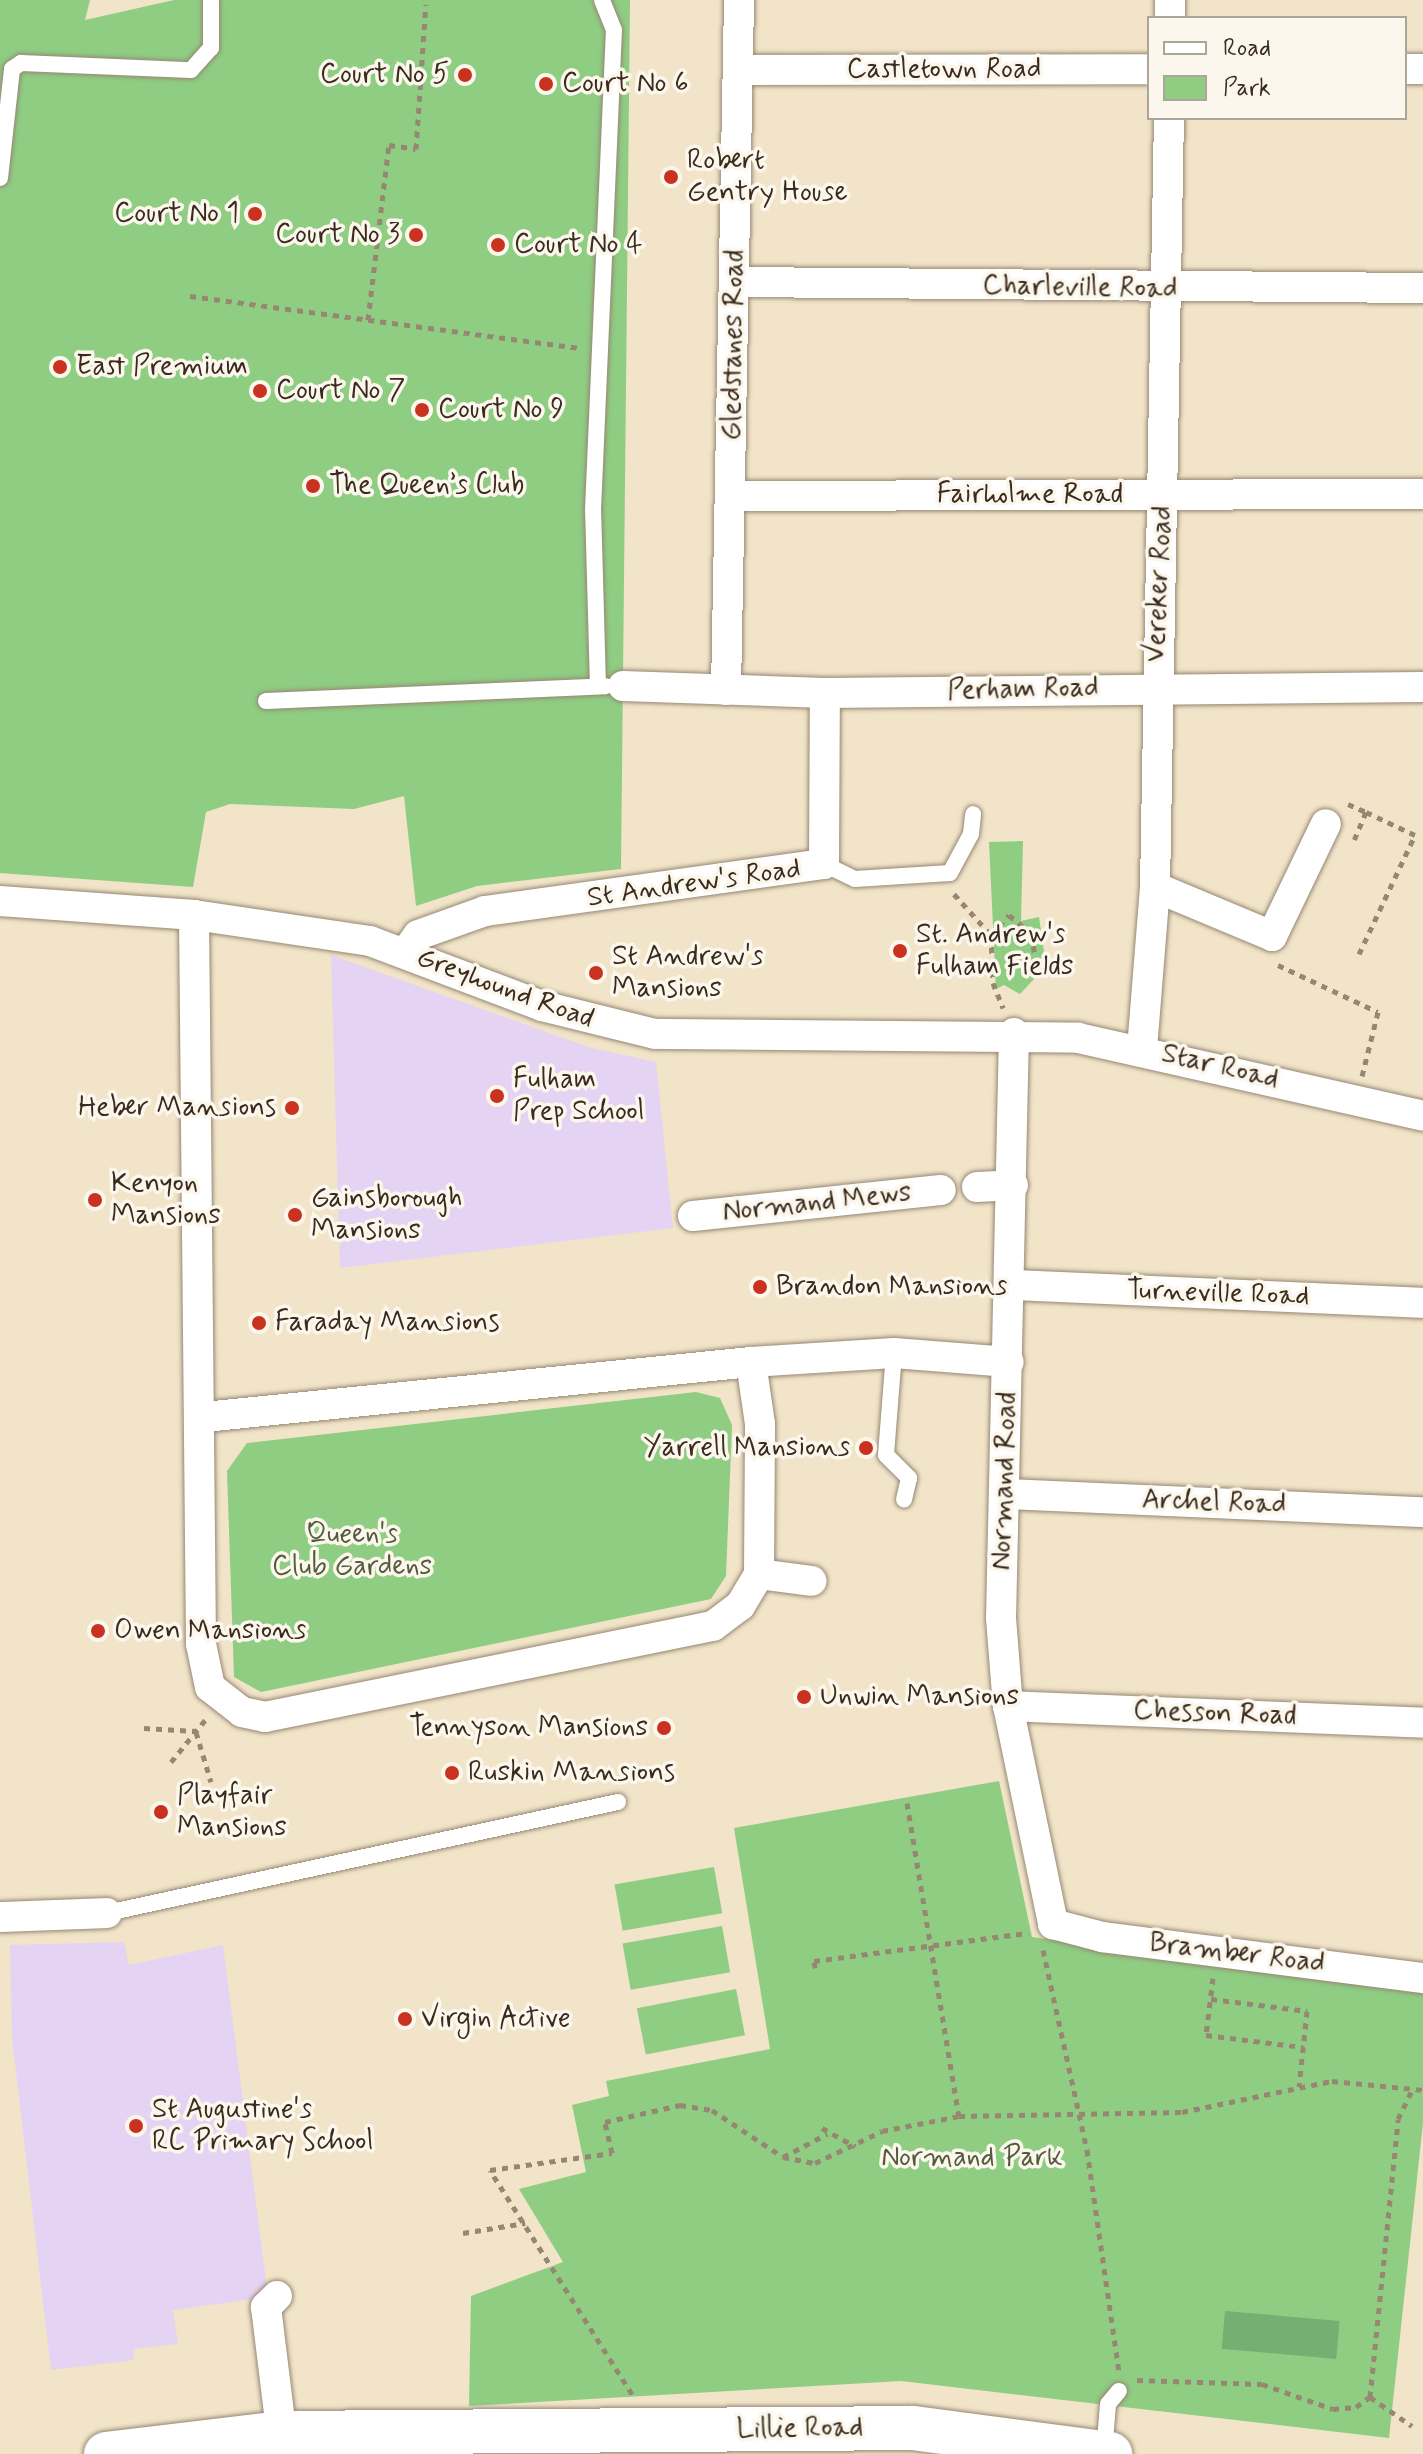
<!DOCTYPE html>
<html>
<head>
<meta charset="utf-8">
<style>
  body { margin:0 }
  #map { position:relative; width:1423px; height:2454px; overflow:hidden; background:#f1e4c8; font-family:Mynerve,sans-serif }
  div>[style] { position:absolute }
  .built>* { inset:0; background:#e4d3f2 }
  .green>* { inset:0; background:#8fcd83; transform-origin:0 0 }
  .forest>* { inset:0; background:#73b071; transform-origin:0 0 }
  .path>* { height:5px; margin-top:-2.5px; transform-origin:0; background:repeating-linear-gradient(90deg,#968773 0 6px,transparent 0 12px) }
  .roads { filter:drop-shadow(0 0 2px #968773) drop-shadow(0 0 2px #968773) }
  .service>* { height:16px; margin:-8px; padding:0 8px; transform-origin:8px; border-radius:8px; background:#fff }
  .minor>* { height:30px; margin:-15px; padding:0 15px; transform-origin:15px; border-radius:15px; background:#fff }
  .primary>* { height:44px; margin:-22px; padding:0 22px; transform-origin:22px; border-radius:22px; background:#fff }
  .dots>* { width:22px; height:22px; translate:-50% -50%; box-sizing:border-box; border:4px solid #fbf7ec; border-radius:50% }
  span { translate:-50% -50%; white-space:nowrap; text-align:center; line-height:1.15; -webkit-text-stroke:7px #fbf7ec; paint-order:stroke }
  .street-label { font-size:28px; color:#3b2a1e }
  .poi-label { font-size:28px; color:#3b2a1e }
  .right { translate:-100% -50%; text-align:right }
  .left { translate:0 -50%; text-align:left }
  .park-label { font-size:28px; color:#545b3c }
  .legend { position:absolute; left:1147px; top:16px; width:260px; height:104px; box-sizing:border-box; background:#fbf7ec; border:2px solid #aea59a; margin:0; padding:10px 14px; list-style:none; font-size:24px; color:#3b2a1e }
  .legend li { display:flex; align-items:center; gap:16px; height:40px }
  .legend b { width:40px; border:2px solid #aea59a }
</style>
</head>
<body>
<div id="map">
  <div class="built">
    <div style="clip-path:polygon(331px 955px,591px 1048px,656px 1062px,673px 1228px,340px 1268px)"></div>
    <div style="clip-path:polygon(124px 1942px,129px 1965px,223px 1945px,268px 2297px,173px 2310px,178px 2344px,133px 2349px,134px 2360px,51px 2370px,12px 2038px,10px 1945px)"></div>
  </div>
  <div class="green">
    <div style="clip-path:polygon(0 0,90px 0,85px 20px,174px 0,630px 0,621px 869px,477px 886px,416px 906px,404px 796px,354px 809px,230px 804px,206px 812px,193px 887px,0 873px)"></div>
    <div style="clip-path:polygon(1023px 841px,1021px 921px,1039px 917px,1046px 966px,1020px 994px,1004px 985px,996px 989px,989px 842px)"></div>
    <div style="clip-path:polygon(696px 1392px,720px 1398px,732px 1425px,726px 1576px,711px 1599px,261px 1692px,234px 1677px,227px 1471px,247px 1443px)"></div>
    <div style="clip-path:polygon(999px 1781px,1032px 1937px,1423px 1991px,1423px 2123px,1389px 2438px,901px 2381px,469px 2406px,471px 2296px,563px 2262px,519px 2189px,586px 2172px,572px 2105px,609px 2096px,606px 2081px,770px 2049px,734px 1828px)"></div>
    <div style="left:714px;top:1867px;width:47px;height:101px;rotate:80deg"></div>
    <div style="left:722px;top:1926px;width:47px;height:101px;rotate:80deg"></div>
    <div style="left:736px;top:1989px;width:47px;height:101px;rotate:79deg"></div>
  </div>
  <div class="forest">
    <div style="left:1225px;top:2311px;width:115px;height:38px;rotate:5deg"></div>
  </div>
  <div class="path">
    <div style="left:190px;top:296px;width:395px;rotate:7.6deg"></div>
    <div style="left:368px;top:320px;width:176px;rotate:-83.2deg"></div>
    <div style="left:389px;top:145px;width:27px;rotate:8deg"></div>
    <div style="left:416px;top:149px;width:145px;rotate:-86.1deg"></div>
    <div style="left:1348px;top:804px;width:20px;rotate:24deg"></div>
    <div style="left:1366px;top:812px;width:30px;rotate:113deg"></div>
    <div style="left:954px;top:894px;width:55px;rotate:47.9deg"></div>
    <div style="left:991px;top:935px;width:48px;rotate:87.6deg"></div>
    <div style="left:993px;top:983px;width:27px;rotate:68deg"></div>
    <div style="left:991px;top:935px;width:27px;rotate:-48deg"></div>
    <div style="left:1009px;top:915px;width:30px;rotate:40deg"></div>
    <div style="left:1032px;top:934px;width:31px;rotate:83deg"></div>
    <div style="left:1359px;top:954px;width:132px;rotate:-64.8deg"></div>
    <div style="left:1415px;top:835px;width:54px;rotate:-154.9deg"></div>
    <div style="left:1278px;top:965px;width:110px;rotate:25.2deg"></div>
    <div style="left:1378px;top:1012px;width:66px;rotate:104deg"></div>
    <div style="left:144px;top:1728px;width:52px;rotate:3.3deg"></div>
    <div style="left:196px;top:1732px;width:52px;rotate:73.3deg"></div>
    <div style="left:171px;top:1762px;width:55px;rotate:-50.9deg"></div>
    <div style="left:907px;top:1803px;width:317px;rotate:80.6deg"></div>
    <div style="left:1043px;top:1950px;width:205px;rotate:77.6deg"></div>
    <div style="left:1087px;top:2150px;width:224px;rotate:81.8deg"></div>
    <div style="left:815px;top:1968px;width:7px;rotate:-98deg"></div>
    <div style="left:814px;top:1961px;width:216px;rotate:-7.5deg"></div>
    <div style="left:1213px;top:1978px;width:57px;rotate:97deg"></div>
    <div style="left:1206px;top:2035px;width:98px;rotate:7.1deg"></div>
    <div style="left:1211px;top:1999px;width:97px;rotate:7.1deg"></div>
    <div style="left:1307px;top:2011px;width:76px;rotate:96deg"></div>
    <div style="left:822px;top:2128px;width:38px;rotate:29deg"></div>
    <div style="left:783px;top:2157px;width:50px;rotate:-27.6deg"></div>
    <div style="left:463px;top:2233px;width:63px;rotate:-9.2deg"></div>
    <div style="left:1137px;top:2380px;width:125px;rotate:1.8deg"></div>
    <div style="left:1262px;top:2384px;width:75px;rotate:19.4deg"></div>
    <div style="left:1333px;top:2409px;width:23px;rotate:-5deg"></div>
    <div style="left:1356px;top:2407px;width:17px;rotate:-36deg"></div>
    <div style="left:1370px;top:2397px;width:279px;rotate:-84.2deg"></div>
    <div style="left:1398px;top:2119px;width:32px;rotate:-64deg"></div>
    <div style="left:632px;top:2394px;width:265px;rotate:-122.4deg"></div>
    <div style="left:490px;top:2170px;width:123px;rotate:-7.9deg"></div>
    <div style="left:612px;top:2153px;width:32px;rotate:-103deg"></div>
    <div style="left:605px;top:2122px;width:77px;rotate:-12.8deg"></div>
    <div style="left:680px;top:2105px;width:32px;rotate:9deg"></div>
    <div style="left:712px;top:2110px;width:85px;rotate:33.5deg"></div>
    <div style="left:783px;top:2157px;width:33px;rotate:11deg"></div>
    <div style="left:815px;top:2163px;width:74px;rotate:-25.5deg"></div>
    <div style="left:882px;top:2131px;width:78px;rotate:-11deg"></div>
    <div style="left:959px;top:2116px;width:223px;rotate:-1deg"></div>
    <div style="left:1182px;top:2112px;width:153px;rotate:-11.7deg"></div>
    <div style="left:1332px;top:2081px;width:91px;rotate:5.6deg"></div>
    <div style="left:1370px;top:2397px;width:51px;rotate:34.6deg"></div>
  </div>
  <div class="roads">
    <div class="service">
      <div style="left:0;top:178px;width:110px;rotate:-83.7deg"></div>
      <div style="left:12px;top:69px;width:11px;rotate:-34deg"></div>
      <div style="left:21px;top:63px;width:170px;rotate:2.4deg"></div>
      <div style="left:191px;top:70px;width:30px;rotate:-48deg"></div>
      <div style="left:211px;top:48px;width:48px;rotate:-90deg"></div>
      <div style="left:598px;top:686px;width:176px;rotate:-91.6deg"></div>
      <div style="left:593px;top:510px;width:480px;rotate:-87.5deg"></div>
      <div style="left:614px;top:30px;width:32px;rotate:-112deg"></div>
      <div style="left:266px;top:701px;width:340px;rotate:-2.5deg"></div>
      <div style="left:824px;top:864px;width:34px;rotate:26deg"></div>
      <div style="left:855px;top:879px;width:95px;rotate:-3.6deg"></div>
      <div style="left:950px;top:873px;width:44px;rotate:-61.7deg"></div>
      <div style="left:971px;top:834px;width:20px;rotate:-84deg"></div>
      <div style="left:894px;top:1353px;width:102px;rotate:94.5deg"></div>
      <div style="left:886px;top:1455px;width:33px;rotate:45deg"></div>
      <div style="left:909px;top:1478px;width:22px;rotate:103deg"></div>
      <div style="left:107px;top:1913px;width:523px;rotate:-12.26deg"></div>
      <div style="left:1104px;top:2453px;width:49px;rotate:-85.3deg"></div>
      <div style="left:1108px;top:2404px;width:17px;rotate:-50deg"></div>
    </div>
    <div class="minor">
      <div style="left:1170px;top:0;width:18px;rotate:90deg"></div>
      <div style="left:1405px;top:69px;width:18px"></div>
      <div style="left:738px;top:70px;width:411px;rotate:-0.1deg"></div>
      <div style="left:736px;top:282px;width:687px;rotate:0.5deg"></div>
      <div style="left:732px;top:496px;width:691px;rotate:-0.17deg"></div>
      <div style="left:623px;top:686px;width:202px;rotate:2deg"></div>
      <div style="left:825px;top:693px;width:598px;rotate:-0.57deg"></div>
      <div style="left:726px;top:690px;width:690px;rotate:-88.92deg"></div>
      <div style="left:1155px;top:887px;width:127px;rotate:22.7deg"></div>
      <div style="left:1272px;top:936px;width:124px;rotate:-64.3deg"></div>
      <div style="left:0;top:901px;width:195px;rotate:4.1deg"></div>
      <div style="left:194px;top:915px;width:178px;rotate:8.4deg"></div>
      <div style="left:370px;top:941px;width:184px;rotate:20.7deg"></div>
      <div style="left:542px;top:1006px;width:116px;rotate:13.9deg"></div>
      <div style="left:655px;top:1034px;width:423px;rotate:0.5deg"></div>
      <div style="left:1078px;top:1038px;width:354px;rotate:12.7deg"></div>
      <div style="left:194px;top:915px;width:729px;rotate:89.45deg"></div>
      <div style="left:201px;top:1644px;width:44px;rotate:78.2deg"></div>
      <div style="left:210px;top:1687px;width:41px;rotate:38deg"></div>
      <div style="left:242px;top:1712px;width:24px;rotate:12deg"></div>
      <div style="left:265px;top:1717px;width:457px;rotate:-11.5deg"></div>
      <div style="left:713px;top:1626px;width:34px;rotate:-37deg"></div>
      <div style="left:740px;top:1606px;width:37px;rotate:-59deg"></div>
      <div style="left:759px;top:1574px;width:150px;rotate:-89.6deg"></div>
      <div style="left:760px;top:1424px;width:63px;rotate:-98.3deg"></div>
      <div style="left:751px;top:1362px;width:143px;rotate:-3.6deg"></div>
      <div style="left:894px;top:1353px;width:115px;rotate:4.5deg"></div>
      <div style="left:405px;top:953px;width:22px;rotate:-54deg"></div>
      <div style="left:418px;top:935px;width:71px;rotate:-19.7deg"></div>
      <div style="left:485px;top:911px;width:342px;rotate:-7.9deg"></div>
      <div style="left:824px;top:864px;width:171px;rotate:-89.7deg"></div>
      <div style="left:1014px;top:1033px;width:585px;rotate:91.27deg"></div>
      <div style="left:1001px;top:1618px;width:88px;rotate:85.5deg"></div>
      <div style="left:1008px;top:1706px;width:223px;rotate:78.3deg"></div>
      <div style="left:1053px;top:1924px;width:51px;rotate:14.9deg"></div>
      <div style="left:1102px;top:1937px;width:324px;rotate:7.3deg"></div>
      <div style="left:1142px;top:1049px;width:163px;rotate:-85.4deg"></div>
      <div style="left:1155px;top:887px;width:769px;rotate:-88.96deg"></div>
      <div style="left:977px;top:1187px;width:36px;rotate:-3deg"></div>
      <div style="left:693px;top:1216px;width:249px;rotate:-6deg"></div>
      <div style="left:1012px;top:1285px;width:411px;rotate:2.5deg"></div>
      <div style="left:204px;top:1417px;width:550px;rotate:-5.74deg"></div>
      <div style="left:1005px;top:1494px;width:418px;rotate:2.5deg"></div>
      <div style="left:759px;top:1574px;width:53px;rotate:7.5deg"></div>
      <div style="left:1008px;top:1706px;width:415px;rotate:2.3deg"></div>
      <div style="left:0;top:1917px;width:107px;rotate:-2.1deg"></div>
      <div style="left:277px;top:2296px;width:16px;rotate:135deg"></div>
      <div style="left:266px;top:2307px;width:147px;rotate:83deg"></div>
    </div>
    <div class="primary">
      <div style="left:106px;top:2454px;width:177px;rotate:-6.8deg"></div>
      <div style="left:282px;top:2433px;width:631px;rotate:-0.45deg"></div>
      <div style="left:913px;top:2428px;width:199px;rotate:7.5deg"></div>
    </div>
  </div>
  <div class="dots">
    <div style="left:465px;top:75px;background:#c8321e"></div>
    <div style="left:546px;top:84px;background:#c8321e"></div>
    <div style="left:671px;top:177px;background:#c8321e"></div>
    <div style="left:255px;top:214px;background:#c8321e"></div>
    <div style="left:416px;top:235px;background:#c8321e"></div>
    <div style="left:498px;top:245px;background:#c8321e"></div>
    <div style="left:60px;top:367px;background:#c8321e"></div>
    <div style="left:260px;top:391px;background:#c8321e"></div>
    <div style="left:422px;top:410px;background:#c8321e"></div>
    <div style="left:313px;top:486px;background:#c8321e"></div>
    <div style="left:900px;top:951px;background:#c8321e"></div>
    <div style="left:596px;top:973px;background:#c8321e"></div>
    <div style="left:497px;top:1096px;background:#c8321e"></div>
    <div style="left:292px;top:1108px;background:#c8321e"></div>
    <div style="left:95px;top:1200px;background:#c8321e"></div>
    <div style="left:295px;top:1215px;background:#c8321e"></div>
    <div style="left:760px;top:1287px;background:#c8321e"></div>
    <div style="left:259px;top:1323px;background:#c8321e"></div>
    <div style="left:866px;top:1448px;background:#c8321e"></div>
    <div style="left:98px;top:1631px;background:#c8321e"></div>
    <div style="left:804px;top:1697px;background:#c8321e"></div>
    <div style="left:664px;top:1728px;background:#c8321e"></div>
    <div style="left:452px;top:1773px;background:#c8321e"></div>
    <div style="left:161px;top:1812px;background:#c8321e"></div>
    <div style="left:405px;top:2019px;background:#c8321e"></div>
    <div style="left:136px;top:2126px;background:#c8321e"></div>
  </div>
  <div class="street-label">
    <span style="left:944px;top:70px">Castletown Road</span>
    <span style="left:1080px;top:288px;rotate:1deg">Charleville Road</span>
    <span style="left:734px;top:345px;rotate:-89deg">Gledstanes Road</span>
    <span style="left:1030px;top:495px">Fairholme Road</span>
    <span style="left:1160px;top:584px;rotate:-87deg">Vereker Road</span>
    <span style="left:1023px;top:690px;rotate:-1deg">Perham Road</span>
    <span style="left:694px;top:884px;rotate:-8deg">St Andrew's Road</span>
    <span style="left:505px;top:989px;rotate:20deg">Greyhound Road</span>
    <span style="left:1220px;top:1067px;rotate:13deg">Star Road</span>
    <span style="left:817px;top:1203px;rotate:-6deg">Normand Mews</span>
    <span style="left:1218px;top:1294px;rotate:2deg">Turneville Road</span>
    <span style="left:1005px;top:1481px;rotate:-88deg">Normand Road</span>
    <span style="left:1214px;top:1503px;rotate:2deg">Archel Road</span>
    <span style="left:1215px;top:1714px;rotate:2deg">Chesson Road</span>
    <span style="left:1237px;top:1954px;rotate:7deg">Bramber Road</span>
    <span style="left:800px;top:2429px;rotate:-1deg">Lillie Road</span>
  </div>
  <div class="poi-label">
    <span class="right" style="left:449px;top:75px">Court No 5</span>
    <span class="left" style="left:562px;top:84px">Court No 6</span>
    <span class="left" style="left:687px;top:177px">Robert<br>Gentry House</span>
    <span class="right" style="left:239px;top:214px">Court No 1</span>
    <span class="right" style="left:400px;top:235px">Court No 3</span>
    <span class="left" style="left:514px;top:245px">Court No 4</span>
    <span class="left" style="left:76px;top:367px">East Premium</span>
    <span class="left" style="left:276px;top:391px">Court No 7</span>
    <span class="left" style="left:438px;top:410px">Court No 9</span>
    <span class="left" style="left:329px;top:486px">The Queen’s Club</span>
    <span class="left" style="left:916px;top:951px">St. Andrew's<br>Fulham Fields</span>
    <span class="left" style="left:612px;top:973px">St Andrew's<br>Mansions</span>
    <span class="left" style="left:513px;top:1096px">Fulham<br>Prep School</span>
    <span class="right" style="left:276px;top:1108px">Heber Mansions</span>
    <span class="left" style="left:111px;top:1200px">Kenyon<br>Mansions</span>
    <span class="left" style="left:311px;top:1215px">Gainsborough<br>Mansions</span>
    <span class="left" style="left:776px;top:1287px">Brandon Mansions</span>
    <span class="left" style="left:275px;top:1323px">Faraday Mansions</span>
    <span class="right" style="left:850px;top:1448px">Yarrell Mansions</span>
    <span class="left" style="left:114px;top:1631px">Owen Mansions</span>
    <span class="left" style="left:820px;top:1697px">Unwin Mansions</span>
    <span class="right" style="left:648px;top:1728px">Tennyson Mansions</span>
    <span class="left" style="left:468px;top:1773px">Ruskin Mansions</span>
    <span class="left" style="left:177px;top:1812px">Playfair<br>Mansions</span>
    <span class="left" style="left:421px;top:2019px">Virgin Active</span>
    <span class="left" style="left:152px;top:2126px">St Augustine's<br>RC Primary School</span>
  </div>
  <div class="park-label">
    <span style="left:352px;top:1551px">Queen's<br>Club Gardens</span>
    <span style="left:972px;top:2158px">Normand Park</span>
  </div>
  <ul class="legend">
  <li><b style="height:10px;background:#fff"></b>Road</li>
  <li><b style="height:22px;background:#8fcd83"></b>Park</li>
  </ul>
</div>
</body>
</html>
